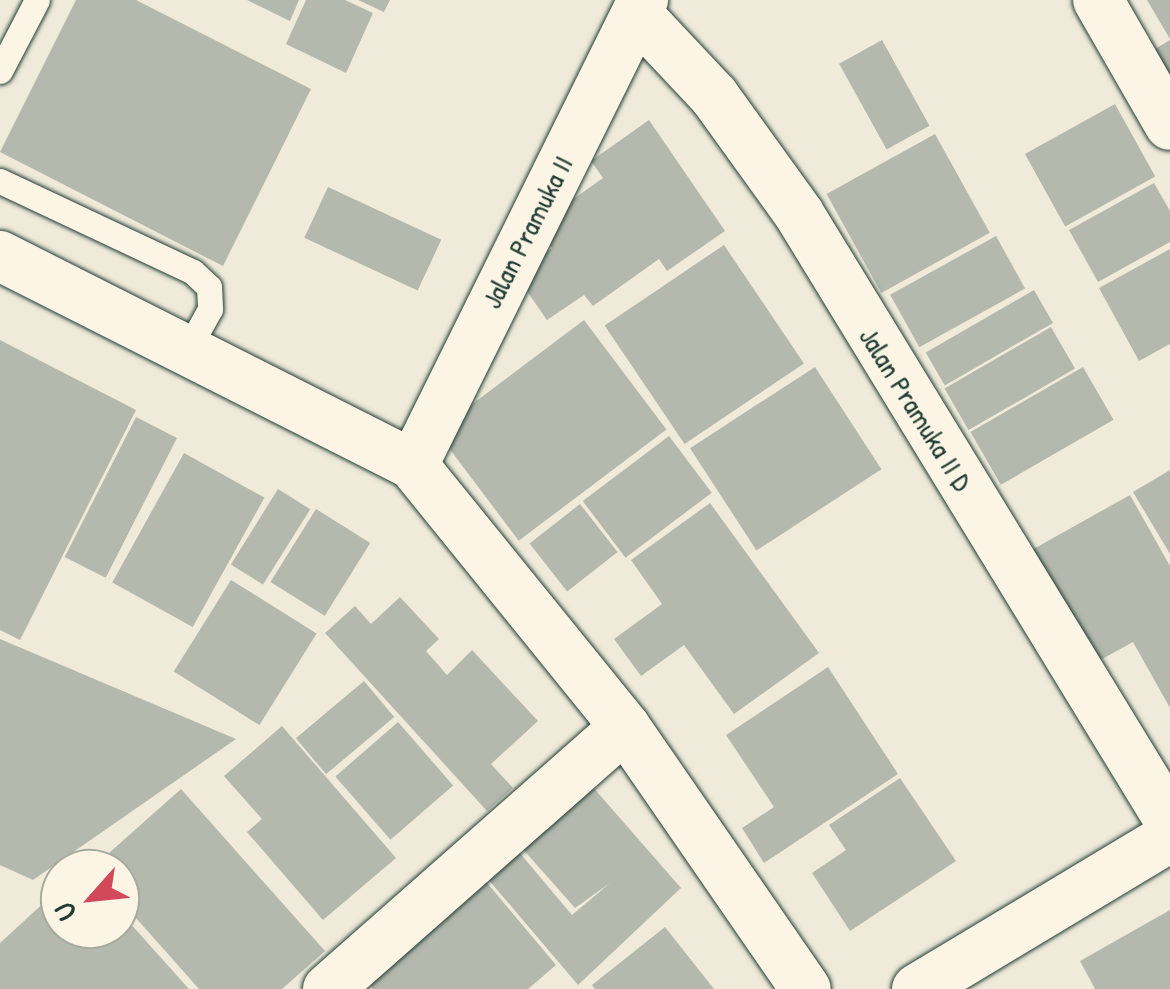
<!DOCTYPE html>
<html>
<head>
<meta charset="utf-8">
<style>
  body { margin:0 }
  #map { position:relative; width:1170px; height:989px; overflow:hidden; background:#efeada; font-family:"Patrick Hand",sans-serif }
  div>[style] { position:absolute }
  .building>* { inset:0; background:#b5b9ad; transform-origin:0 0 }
  .roads { filter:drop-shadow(0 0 2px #1f3d34) drop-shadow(0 0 2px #1f3d34) }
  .lane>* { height:25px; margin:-12.5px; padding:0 12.5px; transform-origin:12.5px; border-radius:12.5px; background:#fcf5e5 }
  .street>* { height:50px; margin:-25px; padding:0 25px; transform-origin:25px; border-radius:25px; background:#fcf5e5 }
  span { translate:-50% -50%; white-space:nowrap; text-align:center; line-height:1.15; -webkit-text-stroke:9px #fcf5e5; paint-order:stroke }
  .street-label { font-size:28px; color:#1f3d34 }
  .north { position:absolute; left:40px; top:849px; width:100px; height:100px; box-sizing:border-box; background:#fcf5e5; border:2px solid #a4ab9e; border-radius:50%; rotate:243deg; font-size:28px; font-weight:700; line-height:40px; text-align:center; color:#1f3d34 }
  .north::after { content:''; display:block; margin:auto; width:35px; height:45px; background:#d1495b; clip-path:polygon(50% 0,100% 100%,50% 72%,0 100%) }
</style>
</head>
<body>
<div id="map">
  <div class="building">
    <div style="clip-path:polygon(76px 0,136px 0,311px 89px,223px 266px,0 152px)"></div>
    <div style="clip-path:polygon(247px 0,299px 0,290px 21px)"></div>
    <div style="clip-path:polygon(306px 0,345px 0,373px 13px,346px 73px,286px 44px)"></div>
    <div style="clip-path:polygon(358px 0,390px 0,384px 12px)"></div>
    <div style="clip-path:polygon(1147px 0,1170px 0,1170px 39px)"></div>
    <div style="left:882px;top:40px;width:98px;height:49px;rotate:61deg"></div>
    <div style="clip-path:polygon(1170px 40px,1170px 105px,1142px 57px)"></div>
    <div style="left:1115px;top:104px;width:83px;height:103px;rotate:61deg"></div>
    <div style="clip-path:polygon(649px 120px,725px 231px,667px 271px,659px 259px,593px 306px,584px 295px,547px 320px,515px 274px,552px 248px,537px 225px,603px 178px,591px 161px)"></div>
    <div style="left:935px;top:134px;width:113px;height:124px;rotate:61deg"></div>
    <div style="clip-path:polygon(1154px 183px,1170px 211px,1170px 242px,1098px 282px,1069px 230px)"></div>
    <div style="left:328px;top:187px;width:125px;height:56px;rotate:25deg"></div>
    <div style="left:996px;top:236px;width:60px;height:121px;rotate:61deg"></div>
    <div style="left:724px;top:245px;width:143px;height:144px;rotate:56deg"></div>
    <div style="clip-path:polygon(1170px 249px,1170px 344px,1139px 361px,1099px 288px)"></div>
    <div style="left:1034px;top:290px;width:38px;height:125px;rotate:60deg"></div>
    <div style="left:584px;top:320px;width:137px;height:185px;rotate:53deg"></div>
    <div style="left:1051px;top:327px;width:48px;height:123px;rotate:60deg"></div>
    <div style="clip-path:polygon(0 340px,136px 410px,20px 640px,0 630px)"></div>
    <div style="left:815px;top:367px;width:122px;height:149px;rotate:57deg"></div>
    <div style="left:1083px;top:367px;width:61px;height:130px;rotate:60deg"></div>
    <div style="left:136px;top:417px;width:46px;height:157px;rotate:27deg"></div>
    <div style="left:669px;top:436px;width:71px;height:108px;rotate:53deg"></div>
    <div style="left:184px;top:453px;width:92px;height:148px;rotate:29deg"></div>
    <div style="clip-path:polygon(1170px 470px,1170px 554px,1133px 492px)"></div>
    <div style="left:278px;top:489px;width:38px;height:89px;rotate:32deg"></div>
    <div style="clip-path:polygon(1130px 495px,1170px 566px,1170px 708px,1133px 642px,1084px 669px,1021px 556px)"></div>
    <div style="clip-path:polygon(710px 503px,819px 653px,734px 714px,684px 645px,641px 676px,614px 639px,662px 604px,631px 560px)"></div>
    <div style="left:580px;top:504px;width:61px;height:64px;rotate:52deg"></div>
    <div style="left:316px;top:509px;width:64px;height:86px;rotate:32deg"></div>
    <div style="left:231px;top:580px;width:101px;height:108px;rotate:32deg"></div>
    <div style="clip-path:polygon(400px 597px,439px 639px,426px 651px,447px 675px,472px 650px,538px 721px,491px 764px,513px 788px,487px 811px,325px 633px,355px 606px,371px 624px)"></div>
    <div style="clip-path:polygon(0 639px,236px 739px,33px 880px,0 865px)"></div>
    <div style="clip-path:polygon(828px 667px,898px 774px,764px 863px,742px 828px,774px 807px,726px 735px)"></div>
    <div style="left:364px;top:681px;width:47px;height:89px;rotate:50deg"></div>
    <div style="left:398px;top:722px;width:84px;height:83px;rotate:49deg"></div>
    <div style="clip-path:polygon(282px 726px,396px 858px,323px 920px,247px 832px,262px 819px,224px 776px)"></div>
    <div style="clip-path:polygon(900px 778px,956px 861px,850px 931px,812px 873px,846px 850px,829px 825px)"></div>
    <div style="clip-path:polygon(591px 785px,681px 888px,578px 985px,482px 872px,513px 845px,572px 915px,610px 883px,575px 908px,521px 847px)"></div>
    <div style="clip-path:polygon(181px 789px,325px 951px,282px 989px,199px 989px,120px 900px,120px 869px,91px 869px)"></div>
    <div style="clip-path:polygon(483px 878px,556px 965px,528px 989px,373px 989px,364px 978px)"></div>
    <div style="clip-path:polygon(60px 888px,60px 929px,120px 929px,120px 912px,189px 989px,0 989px,0 943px)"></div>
    <div style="clip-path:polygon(1170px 910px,1170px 989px,1095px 989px,1080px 961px)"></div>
    <div style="clip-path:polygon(665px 927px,714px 989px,595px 989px,592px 985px)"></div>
  </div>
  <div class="roads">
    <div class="lane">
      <div style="left:0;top:71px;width:80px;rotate:-62.5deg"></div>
      <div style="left:0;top:181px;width:213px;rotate:25.2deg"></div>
      <div style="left:193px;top:272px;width:22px;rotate:43deg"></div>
      <div style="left:209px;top:287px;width:22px;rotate:87deg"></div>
      <div style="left:210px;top:309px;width:48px;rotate:118.7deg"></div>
    </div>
    <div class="street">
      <div style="left:1098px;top:0;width:144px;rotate:60.1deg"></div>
      <div style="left:638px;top:15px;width:111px;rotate:46.8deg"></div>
      <div style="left:714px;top:96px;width:145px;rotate:54.2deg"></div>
      <div style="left:799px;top:214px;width:711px;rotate:58.57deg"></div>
      <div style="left:0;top:256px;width:463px;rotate:26.8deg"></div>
      <div style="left:413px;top:465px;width:337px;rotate:51deg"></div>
      <div style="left:625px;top:727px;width:318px;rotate:55.4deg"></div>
      <div style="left:413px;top:465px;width:519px;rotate:-63.68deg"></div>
      <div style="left:328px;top:989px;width:396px;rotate:-41.4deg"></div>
      <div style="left:917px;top:989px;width:295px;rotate:-31deg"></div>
    </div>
  </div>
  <div class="street-label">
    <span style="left:527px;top:232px;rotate:-63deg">Jalan Pramuka II</span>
    <span style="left:916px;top:409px;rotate:58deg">Jalan Pramuka II D</span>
  </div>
  <div class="north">U</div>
</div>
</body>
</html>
